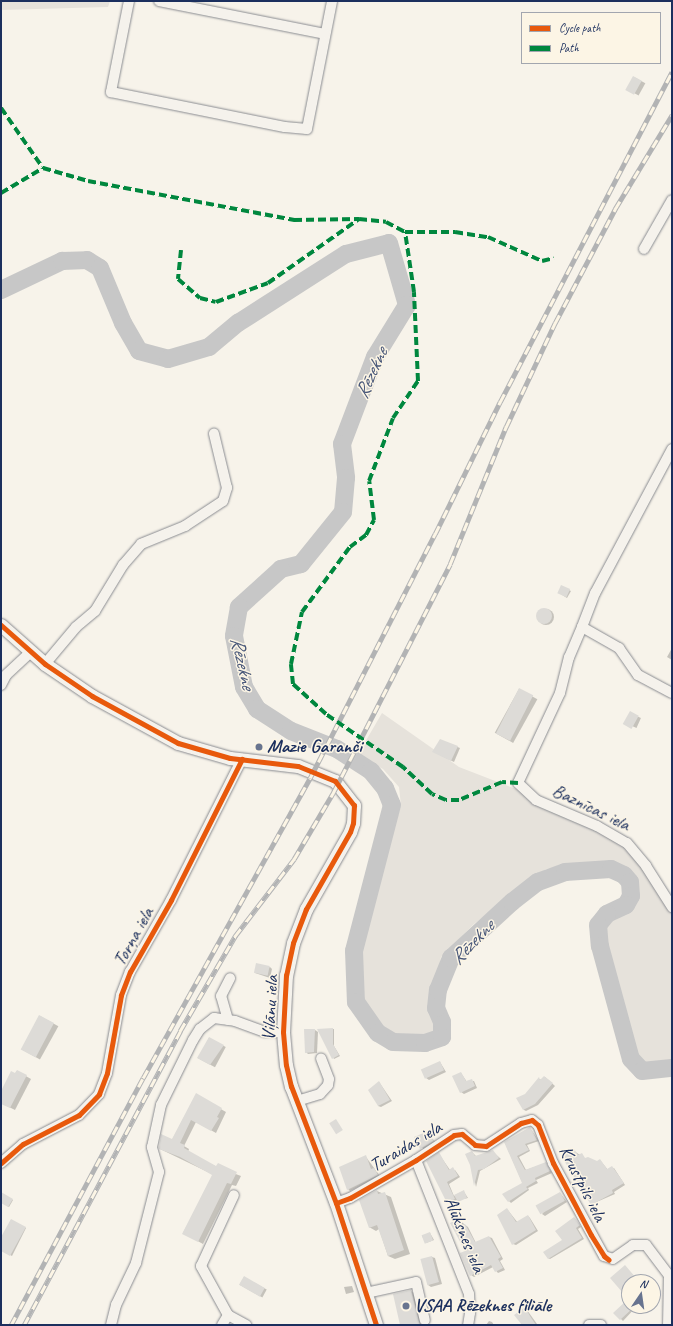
<!DOCTYPE html>
<html>
<head>
<meta charset="utf-8">
<style>
  body { margin:0 }
  #map { position:relative; width:673px; height:1326px; overflow:hidden; background:#f7f3ea; font-family:Caveat,sans-serif }
  div>[style] { position:absolute }
  .green>* { inset:0; background:#e6e2db }
  .shadow>* { inset:0; background:#0003; transform-origin:0 0 }
  .round { border-radius:50% }
  .river>* { height:18px; margin:-9px; padding:0 9px; transform-origin:9px; border-radius:9px; background:#c7c7c7 }
  .building>* { inset:0; background:#dddbd7; transform-origin:0 0 }
  .roads { filter:drop-shadow(0 0 1px #8a8c91) drop-shadow(0 0 1px #8a8c91) }
  .minor>* { height:10px; margin:-5px; padding:0 5px; transform-origin:5px; border-radius:5px; background:#f5f2ec }
  .major>* { height:13px; margin:-6.5px; padding:0 6.5px; transform-origin:6.5px; border-radius:6.5px; background:#f5f2ec }
  .rail>* { height:4.5px; margin-top:-2.25px; transform-origin:0; background:repeating-linear-gradient(90deg,#fcf5e5 0 9px,#b2b3b4 0 18px); box-sizing:border-box; border-block:1px solid #b2b3b4 }
  .quiet>* { height:4px; margin-top:-2px; transform-origin:0; background:repeating-linear-gradient(90deg,#00873e 0 8px,transparent 0 12px) }
  .cycleway>* { height:5px; margin:-2.5px; padding:0 2.5px; transform-origin:2.5px; border-radius:2.5px; background:#e8590c }
  .dots>* { width:11px; height:11px; translate:-50% -50%; box-sizing:border-box; border:2px solid #fcf5e5; border-radius:50% }
  span { translate:-50% -50%; white-space:nowrap; text-align:center; line-height:1.15; -webkit-text-stroke:3px #fcf5e5; paint-order:stroke }
  .poi-label { font-size:19px; color:#1b2f5e; font-weight:700 }
  .left { translate:0 -50%; text-align:left }
  .street-label { font-size:19px; color:#1b2f5e }
  .water-label { font-size:20px; color:#485779; font-style:italic }
  .frame { position:absolute; inset:0; border:2px solid #1b2f5e; pointer-events:none }
  .legend { position:absolute; left:521px; top:12px; width:140px; height:52px; box-sizing:border-box; background:#fcf5e5; border:1px solid #a2a6af; margin:0; padding:5px 7px; list-style:none; font-size:12px; color:#1b2f5e }
  .legend li { display:flex; align-items:center; gap:8px; height:20px }
  .legend b { width:20px; border:1px solid #a2a6af }
  .north { position:absolute; left:621px; top:1274px; width:40px; height:40px; box-sizing:border-box; background:#fcf5e5; border:1px solid #a2a6af; border-radius:50%; rotate:13deg; font-size:11px; font-weight:700; line-height:16px; text-align:center; color:#1b2f5e }
  .north::after { content:''; display:block; margin:auto; width:14px; height:18px; background:#68748f; clip-path:polygon(50% 0,100% 100%,50% 72%,0 100%) }
</style>
</head>
<body>
<div id="map">
  <div class="green">
    <div style="clip-path:polygon(1px 1px,110px 1px,108px 7px,1px 10px)"></div>
    <div style="clip-path:polygon(382px 713px,459px 767px,531px 795px,627px 843px,672px 907px,672px 1068px,642px 1071px,631px 1059px,600px 946px,598px 925px,631px 909px,638px 879px,616px 864px,546px 869px,474px 924px,441px 957px,430px 1010px,436px 1008px,442px 1037px,378px 1033px,354px 986px,354px 951px,401px 806px,399px 787px,383px 769px,357px 756px)"></div>
  </div>
  <div class="shadow">
    <div style="left:634px;top:77px;width:13px;height:14px;rotate:29deg"></div>
    <div style="clip-path:polygon(562px 587px,571px 591px,567px 598px,559px 593px)"></div>
    <div class="round" style="left:538px;top:609px;width:16px;height:16px"></div>
    <div style="clip-path:polygon(672px 648px,672px 660px,667px 657px)"></div>
    <div style="left:519px;top:689px;width:21px;height:50px;rotate:29deg"></div>
    <div style="left:630px;top:713px;width:12px;height:11px;rotate:24deg"></div>
    <div style="clip-path:polygon(440px 740px,460px 748px,454px 762px,436px 753px)"></div>
    <div style="clip-path:polygon(270px 967px,272px 969px,270px 978px,255px 973px)"></div>
    <div style="left:40px;top:1016px;width:21px;height:38px;rotate:29deg"></div>
    <div style="clip-path:polygon(334px 1029px,334px 1046px,340px 1056px,334px 1059px,318px 1030px)"></div>
    <div style="clip-path:polygon(315px 1030px,318px 1032px,317px 1053px,308px 1054px,306px 1052px)"></div>
    <div style="left:209px;top:1038px;width:19px;height:23px;rotate:28deg"></div>
    <div style="clip-path:polygon(440px 1062px,446px 1072px,429px 1080px,426px 1078px)"></div>
    <div style="clip-path:polygon(17px 1071px,31px 1079px,15px 1110px,1px 1103px,1px 1093px)"></div>
    <div style="clip-path:polygon(461px 1073px,467px 1082px,474px 1081px,477px 1088px,464px 1094px,461px 1092px)"></div>
    <div style="clip-path:polygon(545px 1077px,555px 1086px,538px 1105px,526px 1111px,524px 1110px,518px 1099px,526px 1095px,539px 1079px,542px 1080px)"></div>
    <div style="clip-path:polygon(379px 1082px,392px 1101px,381px 1107px,378px 1106px)"></div>
    <div style="clip-path:polygon(196px 1095px,226px 1112px,216px 1133px,196px 1122px,184px 1146px,189px 1149px,188px 1152px,217px 1167px,241px 1176px,236px 1186px,232px 1185px,203px 1244px,183px 1233px,214px 1175px,160px 1149px,172px 1140px)"></div>
    <div style="clip-path:polygon(530px 1128px,539px 1141px,527px 1145px,530px 1151px,519px 1157px,526px 1170px,546px 1163px,552px 1173px,536px 1180px,538px 1183px,528px 1188px,529px 1190px,511px 1203px,509px 1201px,523px 1184px,505px 1143px)"></div>
    <div style="clip-path:polygon(426px 1133px,436px 1142px,424px 1150px,415px 1137px)"></div>
    <div style="clip-path:polygon(492px 1151px,501px 1159px,480px 1171px,476px 1187px,471px 1164px,472px 1152px,477px 1157px)"></div>
    <div style="clip-path:polygon(574px 1151px,586px 1159px,597px 1162px,600px 1160px,608px 1170px,614px 1168px,625px 1185px,614px 1192px,615px 1194px,592px 1204px)"></div>
    <div style="clip-path:polygon(439px 1154px,450px 1170px,455px 1170px,460px 1177px,449px 1184px,454px 1196px,464px 1192px,468px 1198px,448px 1202px)"></div>
    <div style="clip-path:polygon(366px 1157px,380px 1176px,350px 1191px,348px 1189px)"></div>
    <div style="clip-path:polygon(377px 1191px,391px 1197px,410px 1254px,395px 1259px,388px 1256px,379px 1229px,376px 1231px,369px 1227px)"></div>
    <div style="clip-path:polygon(560px 1193px,567px 1202px,545px 1216px,542px 1214px)"></div>
    <div style="clip-path:polygon(3px 1195px,13px 1200px,9px 1207px,1px 1202px)"></div>
    <div style="clip-path:polygon(507px 1209px,518px 1223px,528px 1216px,530px 1218px,538px 1231px,516px 1245px,513px 1244px)"></div>
    <div style="clip-path:polygon(574px 1218px,581px 1227px,578px 1229px,584px 1239px,550px 1259px,548px 1258px,564px 1241px)"></div>
    <div style="clip-path:polygon(11px 1220px,26px 1228px,12px 1256px,1px 1250px,1px 1239px)"></div>
    <div style="clip-path:polygon(459px 1220px,468px 1227px,476px 1243px,489px 1237px,492px 1238px,503px 1259px,500px 1261px,505px 1270px,498px 1273px,493px 1267px,474px 1277px,471px 1275px)"></div>
    <div style="clip-path:polygon(430px 1233px,434px 1240px,426px 1243px,422px 1236px)"></div>
    <div style="clip-path:polygon(432px 1257px,435px 1258px,442px 1284px,431px 1287px,428px 1285px)"></div>
    <div style="clip-path:polygon(625px 1267px,638px 1280px,629px 1282px,629px 1288px,625px 1292px)"></div>
    <div style="left:244px;top:1277px;width:26px;height:9px;rotate:29deg"></div>
    <div style="clip-path:polygon(352px 1286px,354px 1292px,346px 1294px,344px 1287px)"></div>
    <div style="clip-path:polygon(411px 1291px,414px 1293px,421px 1325px,401px 1325px)"></div>
    <div style="clip-path:polygon(629px 1300px,629px 1306px,637px 1306px,623px 1321px,615px 1313px)"></div>
    <div style="clip-path:polygon(525px 1308px,527px 1310px,537px 1324px,523px 1325px)"></div>
    <div style="clip-path:polygon(489px 1321px,492px 1322px,494px 1325px,486px 1325px)"></div>
  </div>
  <div class="river">
    <div style="left:1px;top:290px;width:68px;rotate:-25.4deg"></div>
    <div style="left:62px;top:261px;width:25px;rotate:-2deg"></div>
    <div style="left:87px;top:260px;width:15px;rotate:32deg"></div>
    <div style="left:100px;top:268px;width:60px;rotate:67.3deg"></div>
    <div style="left:123px;top:323px;width:32px;rotate:60deg"></div>
    <div style="left:139px;top:351px;width:30px;rotate:15deg"></div>
    <div style="left:168px;top:359px;width:43px;rotate:-16.3deg"></div>
    <div style="left:209px;top:347px;width:38px;rotate:-40deg"></div>
    <div style="left:238px;top:323px;width:128px;rotate:-32.6deg"></div>
    <div style="left:346px;top:254px;width:44px;rotate:-14.3deg"></div>
    <div style="left:389px;top:243px;width:65px;rotate:73.8deg"></div>
    <div style="left:407px;top:305px;width:61px;rotate:121.6deg"></div>
    <div style="left:375px;top:357px;width:93px;rotate:110.8deg"></div>
    <div style="left:342px;top:444px;width:34px;rotate:83deg"></div>
    <div style="left:346px;top:478px;width:34px;rotate:95deg"></div>
    <div style="left:343px;top:512px;width:67px;rotate:128.9deg"></div>
    <div style="left:301px;top:564px;width:21px;rotate:166deg"></div>
    <div style="left:281px;top:569px;width:57px;rotate:137.9deg"></div>
    <div style="left:239px;top:607px;width:29px;rotate:100deg"></div>
    <div style="left:234px;top:636px;width:52px;rotate:78.9deg"></div>
    <div style="left:244px;top:687px;width:26px;rotate:59deg"></div>
    <div style="left:257px;top:709px;width:40px;rotate:32.9deg"></div>
    <div style="left:291px;top:731px;width:49px;rotate:21.4deg"></div>
    <div style="left:337px;top:749px;width:40px;rotate:32.9deg"></div>
    <div style="left:371px;top:771px;width:22px;rotate:51deg"></div>
    <div style="left:385px;top:788px;width:18px;rotate:68deg"></div>
    <div style="left:392px;top:805px;width:151px;rotate:104.6deg"></div>
    <div style="left:354px;top:951px;width:51px;rotate:87.8deg"></div>
    <div style="left:356px;top:1002px;width:38px;rotate:55deg"></div>
    <div style="left:378px;top:1033px;width:17px;rotate:31deg"></div>
    <div style="left:393px;top:1042px;width:32px;rotate:2deg"></div>
    <div style="left:425px;top:1043px;width:18px;rotate:-19deg"></div>
    <div style="left:442px;top:1037px;width:15px;rotate:-90deg"></div>
    <div style="left:442px;top:1022px;width:15px;rotate:-113deg"></div>
    <div style="left:436px;top:1008px;width:18px;rotate:-84deg"></div>
    <div style="left:438px;top:990px;width:35px;rotate:-68deg"></div>
    <div style="left:451px;top:958px;width:83px;rotate:-42.6deg"></div>
    <div style="left:512px;top:902px;width:33px;rotate:-38deg"></div>
    <div style="left:538px;top:882px;width:29px;rotate:-20deg"></div>
    <div style="left:565px;top:872px;width:46px;rotate:-3.7deg"></div>
    <div style="left:611px;top:869px;width:14px;rotate:25deg"></div>
    <div style="left:624px;top:875px;width:9px;rotate:49deg"></div>
    <div style="left:630px;top:882px;width:14px;rotate:86deg"></div>
    <div style="left:631px;top:896px;width:10px;rotate:119deg"></div>
    <div style="left:626px;top:905px;width:21px;rotate:155deg"></div>
    <div style="left:607px;top:914px;width:14px;rotate:129deg"></div>
    <div style="left:598px;top:925px;width:21px;rotate:85deg"></div>
    <div style="left:600px;top:946px;width:117px;rotate:74.7deg"></div>
    <div style="left:631px;top:1059px;width:16px;rotate:47deg"></div>
    <div style="left:642px;top:1071px;width:30px;rotate:-6deg"></div>
  </div>
  <div class="building">
    <div style="left:633px;top:76px;width:10px;height:16px;rotate:29deg"></div>
    <div style="left:561px;top:585px;width:10px;height:9px;rotate:24deg"></div>
    <div class="round" style="left:536px;top:608px;width:16px;height:16px"></div>
    <div style="left:519px;top:688px;width:16px;height:51px;rotate:27deg"></div>
    <div style="left:630px;top:711px;width:10px;height:15px;rotate:29deg"></div>
    <div style="clip-path:polygon(440px 739px,458px 746px,451px 761px,432px 752px)"></div>
    <div style="left:256px;top:963px;width:14px;height:10px;rotate:12deg"></div>
    <div style="left:39px;top:1015px;width:17px;height:39px;rotate:28deg"></div>
    <div style="clip-path:polygon(333px 1028px,333px 1044px,339px 1055px,332px 1059px,317px 1029px)"></div>
    <div style="clip-path:polygon(304px 1029px,315px 1029px,314px 1052px,305px 1053px)"></div>
    <div style="clip-path:polygon(209px 1037px,224px 1045px,210px 1065px,197px 1058px)"></div>
    <div style="left:440px;top:1061px;width:10px;height:21px;rotate:66deg"></div>
    <div style="clip-path:polygon(17px 1070px,27px 1075px,10px 1108px,1px 1104px,1px 1091px,11px 1071px,15px 1073px)"></div>
    <div style="clip-path:polygon(461px 1072px,466px 1081px,472px 1079px,475px 1086px,460px 1093px,452px 1076px)"></div>
    <div style="clip-path:polygon(544px 1076px,553px 1083px,535px 1104px,523px 1110px,516px 1098px,525px 1094px,539px 1077px,540px 1080px)"></div>
    <div style="clip-path:polygon(379px 1081px,390px 1100px,378px 1106px,368px 1090px)"></div>
    <div style="clip-path:polygon(196px 1093px,222px 1108px,217px 1117px,219px 1118px,211px 1131px,191px 1120px,180px 1143px,185px 1145px,184px 1148px,216px 1166px,218px 1163px,237px 1172px,231px 1184px,227px 1183px,198px 1242px,182px 1234px,212px 1175px,180px 1157px,159px 1149px,159px 1147px,161px 1134px,172px 1139px)"></div>
    <div style="left:336px;top:1119px;width:13px;height:8px;rotate:58deg"></div>
    <div style="clip-path:polygon(530px 1127px,537px 1140px,525px 1144px,529px 1150px,517px 1156px,525px 1170px,546px 1162px,550px 1171px,535px 1178px,536px 1181px,526px 1187px,528px 1189px,508px 1202px,502px 1194px,522px 1183px,504px 1142px)"></div>
    <div style="clip-path:polygon(426px 1132px,434px 1141px,420px 1149px,414px 1137px)"></div>
    <div style="clip-path:polygon(574px 1149px,578px 1155px,582px 1153px,585px 1158px,588px 1157px,597px 1161px,600px 1159px,607px 1169px,612px 1166px,624px 1183px,612px 1190px,613px 1193px,591px 1205px,562px 1157px)"></div>
    <div style="clip-path:polygon(493px 1150px,499px 1158px,484px 1169px,478px 1170px,474px 1186px,470px 1165px,465px 1154px,472px 1151px,475px 1156px)"></div>
    <div style="clip-path:polygon(439px 1152px,449px 1170px,453px 1167px,458px 1176px,447px 1182px,455px 1199px,447px 1203px,426px 1161px)"></div>
    <div style="clip-path:polygon(366px 1155px,371px 1169px,374px 1168px,378px 1175px,347px 1190px,339px 1167px)"></div>
    <div style="clip-path:polygon(377px 1190px,378px 1194px,385px 1192px,404px 1250px,388px 1256px,377px 1225px,369px 1228px,359px 1200px)"></div>
    <div style="clip-path:polygon(464px 1190px,467px 1198px,458px 1202px,454px 1195px)"></div>
    <div style="clip-path:polygon(1px 1192px,13px 1199px,8px 1207px,1px 1203px)"></div>
    <div style="left:560px;top:1192px;width:10px;height:28px;rotate:61deg"></div>
    <div style="clip-path:polygon(507px 1208px,516px 1222px,528px 1215px,536px 1230px,512px 1245px,497px 1215px)"></div>
    <div style="clip-path:polygon(574px 1217px,580px 1225px,576px 1228px,582px 1238px,548px 1259px,543px 1252px,562px 1240px,555px 1231px)"></div>
    <div style="clip-path:polygon(11px 1219px,26px 1227px,10px 1256px,1px 1251px,1px 1237px)"></div>
    <div style="clip-path:polygon(459px 1219px,462px 1225px,465px 1224px,475px 1242px,489px 1236px,501px 1257px,498px 1259px,503px 1268px,495px 1272px,491px 1265px,470px 1276px,460px 1253px,465px 1251px,450px 1223px)"></div>
    <div style="left:430px;top:1232px;width:9px;height:9px;rotate:69deg"></div>
    <div style="left:432px;top:1256px;width:27px;height:12px;rotate:75deg"></div>
    <div style="clip-path:polygon(625px 1265px,636px 1278px,628px 1285px,629px 1300px,610px 1278px)"></div>
    <div style="left:244px;top:1276px;width:24px;height:10px;rotate:30deg"></div>
    <div style="clip-path:polygon(411px 1290px,420px 1325px,400px 1325px,393px 1294px)"></div>
    <div style="clip-path:polygon(626px 1301px,629px 1306px,634px 1307px,620px 1320px,613px 1313px)"></div>
    <div style="clip-path:polygon(525px 1307px,530px 1316px,536px 1325px,522px 1325px,514px 1315px)"></div>
  </div>
  <div class="roads">
    <div class="minor">
      <div style="left:129px;top:1px;width:93px;rotate:101.2deg"></div>
      <div style="left:111px;top:92px;width:177px;rotate:11.4deg"></div>
      <div style="left:285px;top:127px;width:22px;rotate:5deg"></div>
      <div style="left:307px;top:129px;width:130px;rotate:-78.9deg"></div>
      <div style="left:159px;top:1px;width:169px;rotate:11.2deg"></div>
      <div style="left:644px;top:249px;width:56px;rotate:-60.3deg"></div>
      <div style="left:672px;top:449px;width:163px;rotate:118.1deg"></div>
      <div style="left:595px;top:593px;width:36px;rotate:111deg"></div>
      <div style="left:582px;top:627px;width:43px;rotate:29.6deg"></div>
      <div style="left:619px;top:648px;width:33px;rotate:55deg"></div>
      <div style="left:638px;top:675px;width:38px;rotate:28deg"></div>
      <div style="left:582px;top:627px;width:33px;rotate:113deg"></div>
      <div style="left:569px;top:657px;width:37px;rotate:104deg"></div>
      <div style="left:560px;top:693px;width:99px;rotate:115deg"></div>
      <div style="left:518px;top:783px;width:25px;rotate:43deg"></div>
      <div style="left:536px;top:800px;width:66px;rotate:23.1deg"></div>
      <div style="left:597px;top:826px;width:34px;rotate:30deg"></div>
      <div style="left:627px;top:843px;width:30px;rotate:50deg"></div>
      <div style="left:646px;top:866px;width:49px;rotate:57.6deg"></div>
      <div style="left:45px;top:664px;width:48px;rotate:-50deg"></div>
      <div style="left:76px;top:627px;width:25px;rotate:-40deg"></div>
      <div style="left:95px;top:611px;width:54px;rotate:-58.7deg"></div>
      <div style="left:123px;top:565px;width:28px;rotate:-49deg"></div>
      <div style="left:141px;top:544px;width:48px;rotate:-22.2deg"></div>
      <div style="left:185px;top:526px;width:45px;rotate:-33.3deg"></div>
      <div style="left:223px;top:501px;width:14px;rotate:-73deg"></div>
      <div style="left:227px;top:488px;width:56px;rotate:-103.5deg"></div>
      <div style="left:1px;top:685px;width:11px;rotate:-63deg"></div>
      <div style="left:6px;top:675px;width:33px;rotate:-43deg"></div>
      <div style="left:228px;top:1020px;width:25px;rotate:-106deg"></div>
      <div style="left:221px;top:996px;width:20px;rotate:-63deg"></div>
      <div style="left:297px;top:1101px;width:24px;rotate:-17deg"></div>
      <div style="left:320px;top:1094px;width:12px;rotate:-48deg"></div>
      <div style="left:328px;top:1085px;width:6px;rotate:-81deg"></div>
      <div style="left:329px;top:1079px;width:22px;rotate:-111deg"></div>
      <div style="left:416px;top:1160px;width:144px;rotate:68.4deg"></div>
      <div style="left:469px;top:1294px;width:19px;rotate:87deg"></div>
      <div style="left:470px;top:1313px;width:12px;rotate:99deg"></div>
      <div style="left:1px;top:1163px;width:29px;rotate:-41deg"></div>
      <div style="left:23px;top:1144px;width:63px;rotate:-27.4deg"></div>
      <div style="left:79px;top:1115px;width:29px;rotate:-46deg"></div>
      <div style="left:99px;top:1094px;width:22px;rotate:-69deg"></div>
      <div style="left:107px;top:1073px;width:79px;rotate:-79.8deg"></div>
      <div style="left:121px;top:995px;width:25px;rotate:-69deg"></div>
      <div style="left:130px;top:972px;width:83px;rotate:-60.3deg"></div>
      <div style="left:171px;top:900px;width:158px;rotate:-63.3deg"></div>
      <div style="left:336px;top:1203px;width:15px;rotate:-20deg"></div>
      <div style="left:350px;top:1198px;width:76px;rotate:-29.9deg"></div>
      <div style="left:416px;top:1160px;width:45px;rotate:-33.3deg"></div>
      <div style="left:454px;top:1135px;width:8px;rotate:-7deg"></div>
      <div style="left:462px;top:1134px;width:17px;rotate:40deg"></div>
      <div style="left:475px;top:1145px;width:11px;rotate:5deg"></div>
      <div style="left:486px;top:1146px;width:42px;rotate:-33.3deg"></div>
      <div style="left:521px;top:1123px;width:11px;rotate:-15deg"></div>
      <div style="left:532px;top:1120px;width:8px;rotate:40deg"></div>
      <div style="left:538px;top:1125px;width:41px;rotate:68.5deg"></div>
      <div style="left:553px;top:1163px;width:106px;rotate:61.3deg"></div>
      <div style="left:604px;top:1256px;width:9px;rotate:18deg"></div>
      <div style="left:613px;top:1259px;width:24px;rotate:-35deg"></div>
      <div style="left:633px;top:1245px;width:13px"></div>
      <div style="left:646px;top:1245px;width:38px;rotate:53deg"></div>
      <div style="left:669px;top:1275px;width:50px;rotate:91.1deg"></div>
      <div style="left:366px;top:1293px;width:51px;rotate:-12.4deg"></div>
      <div style="left:416px;top:1282px;width:39px;rotate:77deg"></div>
      <div style="left:228px;top:1315px;width:56px;rotate:-118.9deg"></div>
      <div style="left:201px;top:1266px;width:78px;rotate:-65.1deg"></div>
      <div style="left:111px;top:1325px;width:21px;rotate:-76deg"></div>
      <div style="left:116px;top:1305px;width:47px;rotate:-64.5deg"></div>
      <div style="left:136px;top:1263px;width:94px;rotate:-75.8deg"></div>
      <div style="left:159px;top:1172px;width:26px;rotate:-106deg"></div>
      <div style="left:152px;top:1147px;width:43px;rotate:-77.9deg"></div>
      <div style="left:161px;top:1105px;width:72px;rotate:-63.8deg"></div>
      <div style="left:193px;top:1040px;width:13px;rotate:-58deg"></div>
      <div style="left:200px;top:1029px;width:18px;rotate:-38deg"></div>
      <div style="left:214px;top:1018px;width:21px;rotate:8deg"></div>
      <div style="left:235px;top:1021px;width:32px;rotate:20deg"></div>
      <div style="left:265px;top:1032px;width:18px"></div>
      <div style="left:222px;top:1325px;width:12px;rotate:-59deg"></div>
      <div style="left:228px;top:1315px;width:21px;rotate:29deg"></div>
      <div style="left:589px;top:1325px;width:12px"></div>
    </div>
    <div class="major">
      <div style="left:1px;top:625px;width:59px;rotate:41.6deg"></div>
      <div style="left:45px;top:664px;width:57px;rotate:34.2deg"></div>
      <div style="left:92px;top:696px;width:98px;rotate:28.7deg"></div>
      <div style="left:178px;top:743px;width:54px;rotate:16.1deg"></div>
      <div style="left:230px;top:758px;width:68px;rotate:6.7deg"></div>
      <div style="left:298px;top:766px;width:40px;rotate:22deg"></div>
      <div style="left:335px;top:781px;width:31px;rotate:52deg"></div>
      <div style="left:354px;top:805px;width:18px;rotate:93deg"></div>
      <div style="left:353px;top:823px;width:9px;rotate:108deg"></div>
      <div style="left:350px;top:832px;width:89px;rotate:119.7deg"></div>
      <div style="left:306px;top:909px;width:36px;rotate:111deg"></div>
      <div style="left:293px;top:943px;width:33px;rotate:102deg"></div>
      <div style="left:286px;top:975px;width:57px;rotate:93deg"></div>
      <div style="left:283px;top:1032px;width:33px;rotate:85deg"></div>
      <div style="left:286px;top:1065px;width:22px;rotate:77deg"></div>
      <div style="left:291px;top:1086px;width:125px;rotate:69deg"></div>
      <div style="left:336px;top:1203px;width:128px;rotate:71.8deg"></div>
    </div>
  </div>
  <div class="rail">
    <div style="left:11px;top:1325px;width:280px;rotate:-61.9deg"></div>
    <div style="left:143px;top:1078px;width:343px;rotate:-60.9deg"></div>
    <div style="left:310px;top:778px;width:274px;rotate:-62.9deg"></div>
    <div style="left:435px;top:534px;width:147px;rotate:-63.8deg"></div>
    <div style="left:500px;top:402px;width:372px;rotate:-62.5deg"></div>
    <div style="left:24px;top:1325px;width:333px;rotate:-62deg"></div>
    <div style="left:180px;top:1031px;width:110px;rotate:-59.9deg"></div>
    <div style="left:235px;top:936px;width:97px;rotate:-52.5deg"></div>
    <div style="left:294px;top:859px;width:77px;rotate:-59.4deg"></div>
    <div style="left:333px;top:793px;width:257px;rotate:-62.9deg"></div>
    <div style="left:450px;top:564px;width:148px;rotate:-67.8deg"></div>
    <div style="left:506px;top:427px;width:115px;rotate:-64.8deg"></div>
    <div style="left:555px;top:323px;width:129px;rotate:-62.2deg"></div>
    <div style="left:615px;top:209px;width:110px;rotate:-58.8deg"></div>
  </div>
  <div class="quiet">
    <div style="left:1px;top:108px;width:73px;rotate:55deg"></div>
    <div style="left:1px;top:193px;width:49px;rotate:-30.8deg"></div>
    <div style="left:43px;top:168px;width:47px;rotate:16.1deg"></div>
    <div style="left:88px;top:181px;width:210px;rotate:10.7deg"></div>
    <div style="left:294px;top:220px;width:65px;rotate:-0.9deg"></div>
    <div style="left:181px;top:250px;width:29px;rotate:96deg"></div>
    <div style="left:178px;top:279px;width:29px;rotate:41deg"></div>
    <div style="left:200px;top:298px;width:16px;rotate:14deg"></div>
    <div style="left:216px;top:302px;width:55px;rotate:-20.1deg"></div>
    <div style="left:268px;top:283px;width:111px;rotate:-35.1deg"></div>
    <div style="left:359px;top:219px;width:27px;rotate:6deg"></div>
    <div style="left:386px;top:222px;width:21px;rotate:28deg"></div>
    <div style="left:518px;top:783px;width:16px;rotate:-176deg"></div>
    <div style="left:502px;top:782px;width:47px;rotate:157.3deg"></div>
    <div style="left:459px;top:800px;width:13px;rotate:180deg"></div>
    <div style="left:446px;top:800px;width:15px;rotate:-157deg"></div>
    <div style="left:432px;top:794px;width:40px;rotate:-137deg"></div>
    <div style="left:403px;top:767px;width:93px;rotate:-145.5deg"></div>
    <div style="left:326px;top:714px;width:45px;rotate:-137.7deg"></div>
    <div style="left:293px;top:684px;width:20px;rotate:-96deg"></div>
    <div style="left:291px;top:664px;width:53px;rotate:-78.1deg"></div>
    <div style="left:302px;top:612px;width:81px;rotate:-53.6deg"></div>
    <div style="left:350px;top:547px;width:20px;rotate:-37deg"></div>
    <div style="left:366px;top:535px;width:17px;rotate:-62deg"></div>
    <div style="left:374px;top:520px;width:39px;rotate:-97deg"></div>
    <div style="left:369px;top:481px;width:67px;rotate:-69.1deg"></div>
    <div style="left:393px;top:418px;width:45px;rotate:-56deg"></div>
    <div style="left:418px;top:381px;width:89px;rotate:-92.6deg"></div>
    <div style="left:414px;top:292px;width:61px;rotate:-98.5deg"></div>
    <div style="left:405px;top:232px;width:50px"></div>
    <div style="left:455px;top:232px;width:33px;rotate:9deg"></div>
    <div style="left:488px;top:237px;width:59px;rotate:24deg"></div>
    <div style="left:542px;top:261px;width:12px;rotate:-14deg"></div>
  </div>
  <div class="cycleway">
    <div style="left:1px;top:625px;width:59px;rotate:41.6deg"></div>
    <div style="left:45px;top:664px;width:57px;rotate:34.2deg"></div>
    <div style="left:92px;top:696px;width:98px;rotate:28.7deg"></div>
    <div style="left:178px;top:743px;width:54px;rotate:16.1deg"></div>
    <div style="left:230px;top:758px;width:68px;rotate:6.7deg"></div>
    <div style="left:298px;top:766px;width:40px;rotate:22deg"></div>
    <div style="left:335px;top:781px;width:31px;rotate:52deg"></div>
    <div style="left:354px;top:805px;width:18px;rotate:93deg"></div>
    <div style="left:353px;top:823px;width:9px;rotate:108deg"></div>
    <div style="left:350px;top:832px;width:89px;rotate:119.7deg"></div>
    <div style="left:306px;top:909px;width:36px;rotate:111deg"></div>
    <div style="left:293px;top:943px;width:33px;rotate:102deg"></div>
    <div style="left:286px;top:975px;width:57px;rotate:93deg"></div>
    <div style="left:283px;top:1032px;width:33px;rotate:85deg"></div>
    <div style="left:286px;top:1065px;width:22px;rotate:77deg"></div>
    <div style="left:291px;top:1086px;width:125px;rotate:69deg"></div>
    <div style="left:336px;top:1203px;width:128px;rotate:71.8deg"></div>
    <div style="left:1px;top:1163px;width:29px;rotate:-41deg"></div>
    <div style="left:23px;top:1144px;width:63px;rotate:-27.4deg"></div>
    <div style="left:79px;top:1115px;width:29px;rotate:-46deg"></div>
    <div style="left:99px;top:1094px;width:22px;rotate:-69deg"></div>
    <div style="left:107px;top:1073px;width:79px;rotate:-79.8deg"></div>
    <div style="left:121px;top:995px;width:25px;rotate:-69deg"></div>
    <div style="left:130px;top:972px;width:83px;rotate:-60.3deg"></div>
    <div style="left:171px;top:900px;width:158px;rotate:-63.3deg"></div>
    <div style="left:336px;top:1203px;width:15px;rotate:-20deg"></div>
    <div style="left:350px;top:1198px;width:76px;rotate:-29.9deg"></div>
    <div style="left:416px;top:1160px;width:45px;rotate:-33.3deg"></div>
    <div style="left:454px;top:1135px;width:8px;rotate:-7deg"></div>
    <div style="left:462px;top:1134px;width:17px;rotate:40deg"></div>
    <div style="left:475px;top:1145px;width:11px;rotate:5deg"></div>
    <div style="left:486px;top:1146px;width:42px;rotate:-33.3deg"></div>
    <div style="left:521px;top:1123px;width:11px;rotate:-15deg"></div>
    <div style="left:532px;top:1120px;width:8px;rotate:40deg"></div>
    <div style="left:538px;top:1125px;width:41px;rotate:68.5deg"></div>
    <div style="left:553px;top:1163px;width:81px;rotate:62.2deg"></div>
    <div style="left:591px;top:1235px;width:25px;rotate:58deg"></div>
    <div style="left:604px;top:1256px;width:6px;rotate:39deg"></div>
  </div>
  <div class="dots">
    <div style="left:259px;top:747px;background:#68748f"></div>
    <div style="left:406px;top:1306px;background:#68748f"></div>
  </div>
  <div class="poi-label">
    <span class="left" style="left:267px;top:747px">Mazie Garanči</span>
    <span class="left" style="left:414px;top:1306px">VSAA Rēzeknes filiāle</span>
  </div>
  <div class="street-label">
    <span style="left:591px;top:808px;rotate:26deg">Baznīcas iela</span>
    <span style="left:134px;top:937px;rotate:-61deg">Torņa iela</span>
    <span style="left:271px;top:1008px;rotate:-87deg">Viļānu iela</span>
    <span style="left:406px;top:1147px;rotate:-31deg">Turaidas iela</span>
    <span style="left:582px;top:1184px;rotate:63deg">Krustpils iela</span>
    <span style="left:464px;top:1235px;rotate:68deg">Alūksnes iela</span>
  </div>
  <div class="water-label">
    <span style="left:371px;top:373px;rotate:-66deg">Rēzekne</span>
    <span style="left:243px;top:663px;rotate:77deg">Rēzekne</span>
    <span style="left:472px;top:942px;rotate:-46deg">Rēzekne</span>
  </div>
  <div class="frame"></div>
  <ul class="legend">
  <li><b style="height:5px;background:#e8590c"></b>Cycle path</li>
  <li><b style="height:5px;background:#00873e"></b>Path</li>
  </ul>
  <div class="north">N</div>
</div>
</body>
</html>
